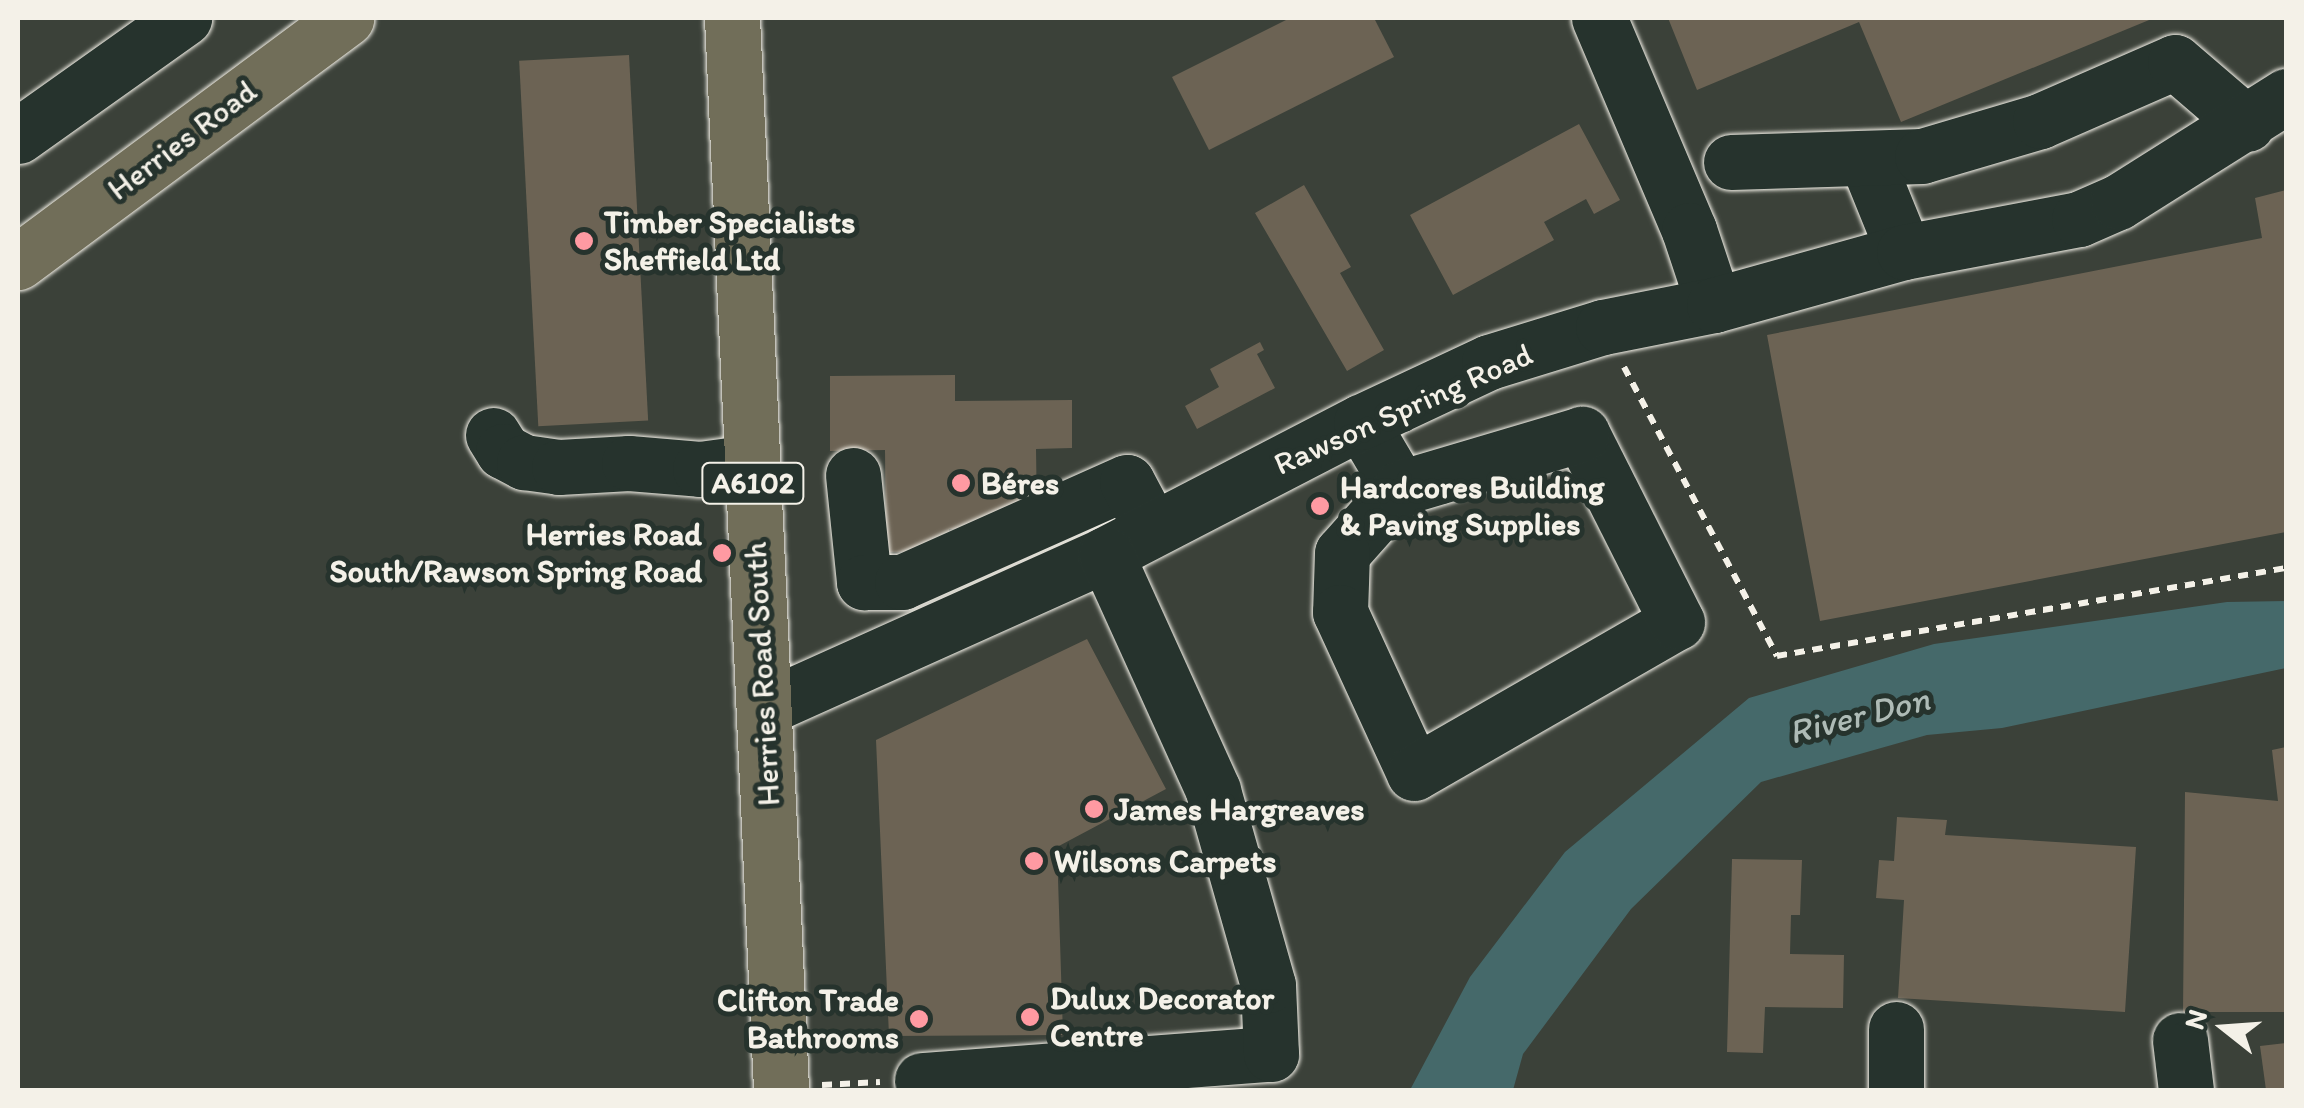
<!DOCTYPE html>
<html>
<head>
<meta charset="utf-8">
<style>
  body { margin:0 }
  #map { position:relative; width:2304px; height:1108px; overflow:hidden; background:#3b4139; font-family:Itim,sans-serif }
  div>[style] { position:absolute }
  .water>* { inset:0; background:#45696a }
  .building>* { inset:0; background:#6c6354; transform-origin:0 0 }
  .path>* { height:6px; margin-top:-3px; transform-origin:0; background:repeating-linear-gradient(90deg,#f4f1e8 0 10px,transparent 0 18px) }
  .roads { filter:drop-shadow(0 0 2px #f4f1e8) drop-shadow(0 0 2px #f4f1e8) }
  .minor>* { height:55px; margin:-27.5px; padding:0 27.5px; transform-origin:27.5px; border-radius:27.5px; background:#26332d }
  .major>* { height:55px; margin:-27.5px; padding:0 27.5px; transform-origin:27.5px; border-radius:27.5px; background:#716e59 }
  .dots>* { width:28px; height:28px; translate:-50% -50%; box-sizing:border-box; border:5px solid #26332d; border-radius:50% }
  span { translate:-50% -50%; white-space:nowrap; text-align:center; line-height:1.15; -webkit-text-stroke:10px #26332d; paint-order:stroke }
  .shield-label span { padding:2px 8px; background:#26332d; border:2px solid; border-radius:8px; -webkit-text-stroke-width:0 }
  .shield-label { font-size:30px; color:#f4f1e8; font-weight:700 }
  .street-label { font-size:32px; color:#f4f1e8 }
  .poi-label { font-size:32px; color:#f4f1e8; font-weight:700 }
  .left { translate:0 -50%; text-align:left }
  .right { translate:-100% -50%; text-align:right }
  .water-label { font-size:35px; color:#aebbb6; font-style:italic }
  .frame { position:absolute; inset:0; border:20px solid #f4f1e8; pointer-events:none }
  .north { position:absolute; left:2174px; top:978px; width:100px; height:100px; -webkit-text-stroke:8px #26332d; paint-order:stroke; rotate:287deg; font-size:28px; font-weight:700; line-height:40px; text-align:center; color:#f4f1e8 }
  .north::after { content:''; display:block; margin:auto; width:35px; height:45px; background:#f4f1e8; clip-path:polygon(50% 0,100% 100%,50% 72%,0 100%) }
</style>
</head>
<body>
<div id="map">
  <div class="water">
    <div style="clip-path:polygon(2286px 601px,2286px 668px,2002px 728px,1927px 735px,1761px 782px,1631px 909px,1523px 1054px,1513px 1090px,1410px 1090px,1470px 977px,1565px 852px,1749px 698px,1934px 644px,2227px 602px)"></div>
  </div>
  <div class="building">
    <div style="clip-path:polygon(1290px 18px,1374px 18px,1394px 57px,1209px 150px,1172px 77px)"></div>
    <div style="clip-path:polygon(1668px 18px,2154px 18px,1901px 122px,1859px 22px,1697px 90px)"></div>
    <div style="left:629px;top:55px;width:366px;height:110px;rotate:87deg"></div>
    <div style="clip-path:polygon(1579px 124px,1620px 200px,1594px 214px,1586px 199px,1544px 222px,1554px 240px,1453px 295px,1410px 215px)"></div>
    <div style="clip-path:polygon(1304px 185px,1351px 267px,1340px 273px,1384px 350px,1347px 371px,1255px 213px)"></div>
    <div style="clip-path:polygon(2286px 190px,2286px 532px,1820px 621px,1767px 335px,2262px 238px,2255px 198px)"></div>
    <div style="clip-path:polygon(1260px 342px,1264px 350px,1257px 354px,1275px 388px,1197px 429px,1185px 406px,1219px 387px,1210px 369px)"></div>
    <div style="clip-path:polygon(955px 375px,955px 401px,1072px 400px,1072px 448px,1036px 449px,1037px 515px,1018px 529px,949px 529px,949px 551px,886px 552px,885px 450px,830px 451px,830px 376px)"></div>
    <div style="clip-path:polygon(1087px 639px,1166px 789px,1057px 847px,1063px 1035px,889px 1036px,876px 740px)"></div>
    <div style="clip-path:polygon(2286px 747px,2286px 1012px,2183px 1012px,2185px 792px,2278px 801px,2272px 750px)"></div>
    <div style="clip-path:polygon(1897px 817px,1947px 820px,1945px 835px,2136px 847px,2125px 1012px,1898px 998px,1904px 900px,1876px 898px,1879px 860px,1894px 861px)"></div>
    <div style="clip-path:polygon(1732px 859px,1802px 860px,1800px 915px,1791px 915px,1790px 954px,1844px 955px,1843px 1008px,1765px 1007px,1763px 1053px,1727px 1052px)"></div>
    <div style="clip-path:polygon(2286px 1043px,2286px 1090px,2266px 1090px,2260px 1046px)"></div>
  </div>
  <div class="path">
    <div style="left:1624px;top:367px;width:327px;rotate:62.1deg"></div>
    <div style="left:1777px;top:656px;width:517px;rotate:-9.81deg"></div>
    <div style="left:822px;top:1085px;width:58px;rotate:-3deg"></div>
  </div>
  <div class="roads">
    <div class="minor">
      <div style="left:1599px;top:18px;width:230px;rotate:67deg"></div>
      <div style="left:1689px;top:230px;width:79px;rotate:71.6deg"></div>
      <div style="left:18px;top:136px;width:204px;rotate:-35.4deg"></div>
      <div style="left:1867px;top:161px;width:98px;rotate:67.9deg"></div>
      <div style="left:1731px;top:162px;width:191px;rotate:-1.8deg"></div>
      <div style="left:1922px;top:156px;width:123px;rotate:-16.5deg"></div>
      <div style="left:2040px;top:121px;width:147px;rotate:-23.6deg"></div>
      <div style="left:2175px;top:62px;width:95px;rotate:40.7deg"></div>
      <div style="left:1361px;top:422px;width:77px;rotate:59.4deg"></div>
      <div style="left:1400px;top:488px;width:87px;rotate:131.7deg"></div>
      <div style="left:1342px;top:553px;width:59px;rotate:91.9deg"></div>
      <div style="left:1340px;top:612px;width:177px;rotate:65.3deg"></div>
      <div style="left:1414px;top:773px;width:303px;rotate:-29.9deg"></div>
      <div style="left:1677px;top:622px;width:211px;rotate:-116.8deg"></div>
      <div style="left:1582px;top:434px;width:190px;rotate:163.5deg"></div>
      <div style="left:493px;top:435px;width:19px;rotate:58deg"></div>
      <div style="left:503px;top:451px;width:24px;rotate:28deg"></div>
      <div style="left:524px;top:462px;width:35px;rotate:8deg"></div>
      <div style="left:559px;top:467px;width:70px;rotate:-3.3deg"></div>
      <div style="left:629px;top:463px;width:71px;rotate:4.8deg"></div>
      <div style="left:700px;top:469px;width:52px;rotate:-7.7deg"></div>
      <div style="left:853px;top:475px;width:108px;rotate:84.1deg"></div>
      <div style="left:864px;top:582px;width:38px"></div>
      <div style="left:902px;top:582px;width:246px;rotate:-24deg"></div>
      <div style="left:1127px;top:482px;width:53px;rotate:62deg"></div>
      <div style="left:764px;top:708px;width:375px;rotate:-24.2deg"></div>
      <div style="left:1106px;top:554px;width:287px;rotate:-27.4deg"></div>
      <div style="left:1361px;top:422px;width:141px;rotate:-25.1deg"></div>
      <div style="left:1489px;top:362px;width:119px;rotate:-17.1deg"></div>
      <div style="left:1603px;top:327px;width:113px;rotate:-11.2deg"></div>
      <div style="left:1714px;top:305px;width:197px;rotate:-15.6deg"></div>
      <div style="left:1904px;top:252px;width:178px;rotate:-10.7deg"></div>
      <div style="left:2079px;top:219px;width:43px;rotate:-23.6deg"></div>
      <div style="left:2118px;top:202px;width:199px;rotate:-32.2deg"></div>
      <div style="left:2180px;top:1040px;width:50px;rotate:83.2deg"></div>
      <div style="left:922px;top:1080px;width:350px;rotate:-4.3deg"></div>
      <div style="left:1271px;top:1054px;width:69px;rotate:-92.5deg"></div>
      <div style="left:1268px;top:985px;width:203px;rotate:-105.8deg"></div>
      <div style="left:1213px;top:790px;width:259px;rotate:-114.4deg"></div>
      <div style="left:1896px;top:1090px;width:61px;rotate:-90deg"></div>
    </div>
    <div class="major">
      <div style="left:732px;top:18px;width:1073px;rotate:87.38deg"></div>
      <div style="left:18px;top:262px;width:409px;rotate:-36.6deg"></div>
    </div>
  </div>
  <div class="dots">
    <div style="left:584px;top:241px;background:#ff9aa2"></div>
    <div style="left:961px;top:483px;background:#ff9aa2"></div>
    <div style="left:1320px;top:506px;background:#ff9aa2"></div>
    <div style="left:722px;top:553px;background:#ff9aa2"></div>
    <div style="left:1094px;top:809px;background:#ff9aa2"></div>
    <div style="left:1034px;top:861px;background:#ff9aa2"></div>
    <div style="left:1030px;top:1017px;background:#ff9aa2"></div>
    <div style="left:919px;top:1019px;background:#ff9aa2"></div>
  </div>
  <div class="shield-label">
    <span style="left:753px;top:483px">A6102</span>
  </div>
  <div class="street-label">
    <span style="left:182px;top:140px;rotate:-37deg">Herries Road</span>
    <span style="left:1403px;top:409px;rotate:-24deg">Rawson Spring Road</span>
    <span style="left:762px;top:674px;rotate:-93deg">Herries Road South</span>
  </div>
  <div class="poi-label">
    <span class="left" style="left:604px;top:241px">Timber Specialists<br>Sheffield Ltd</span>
    <span class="left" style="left:981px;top:483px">Béres</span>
    <span class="left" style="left:1340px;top:506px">Hardcores Building<br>&amp; Paving Supplies</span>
    <span class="right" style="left:702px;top:553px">Herries Road<br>South/Rawson Spring Road</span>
    <span class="left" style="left:1114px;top:809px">James Hargreaves</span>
    <span class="left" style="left:1054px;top:861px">Wilsons Carpets</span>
    <span class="left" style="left:1050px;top:1017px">Dulux Decorator<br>Centre</span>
    <span class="right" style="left:899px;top:1019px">Clifton Trade<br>Bathrooms</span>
  </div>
  <div class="water-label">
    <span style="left:1859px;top:715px;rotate:-14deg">River Don</span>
  </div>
  <div class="frame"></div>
  <div class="north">N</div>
</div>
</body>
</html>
